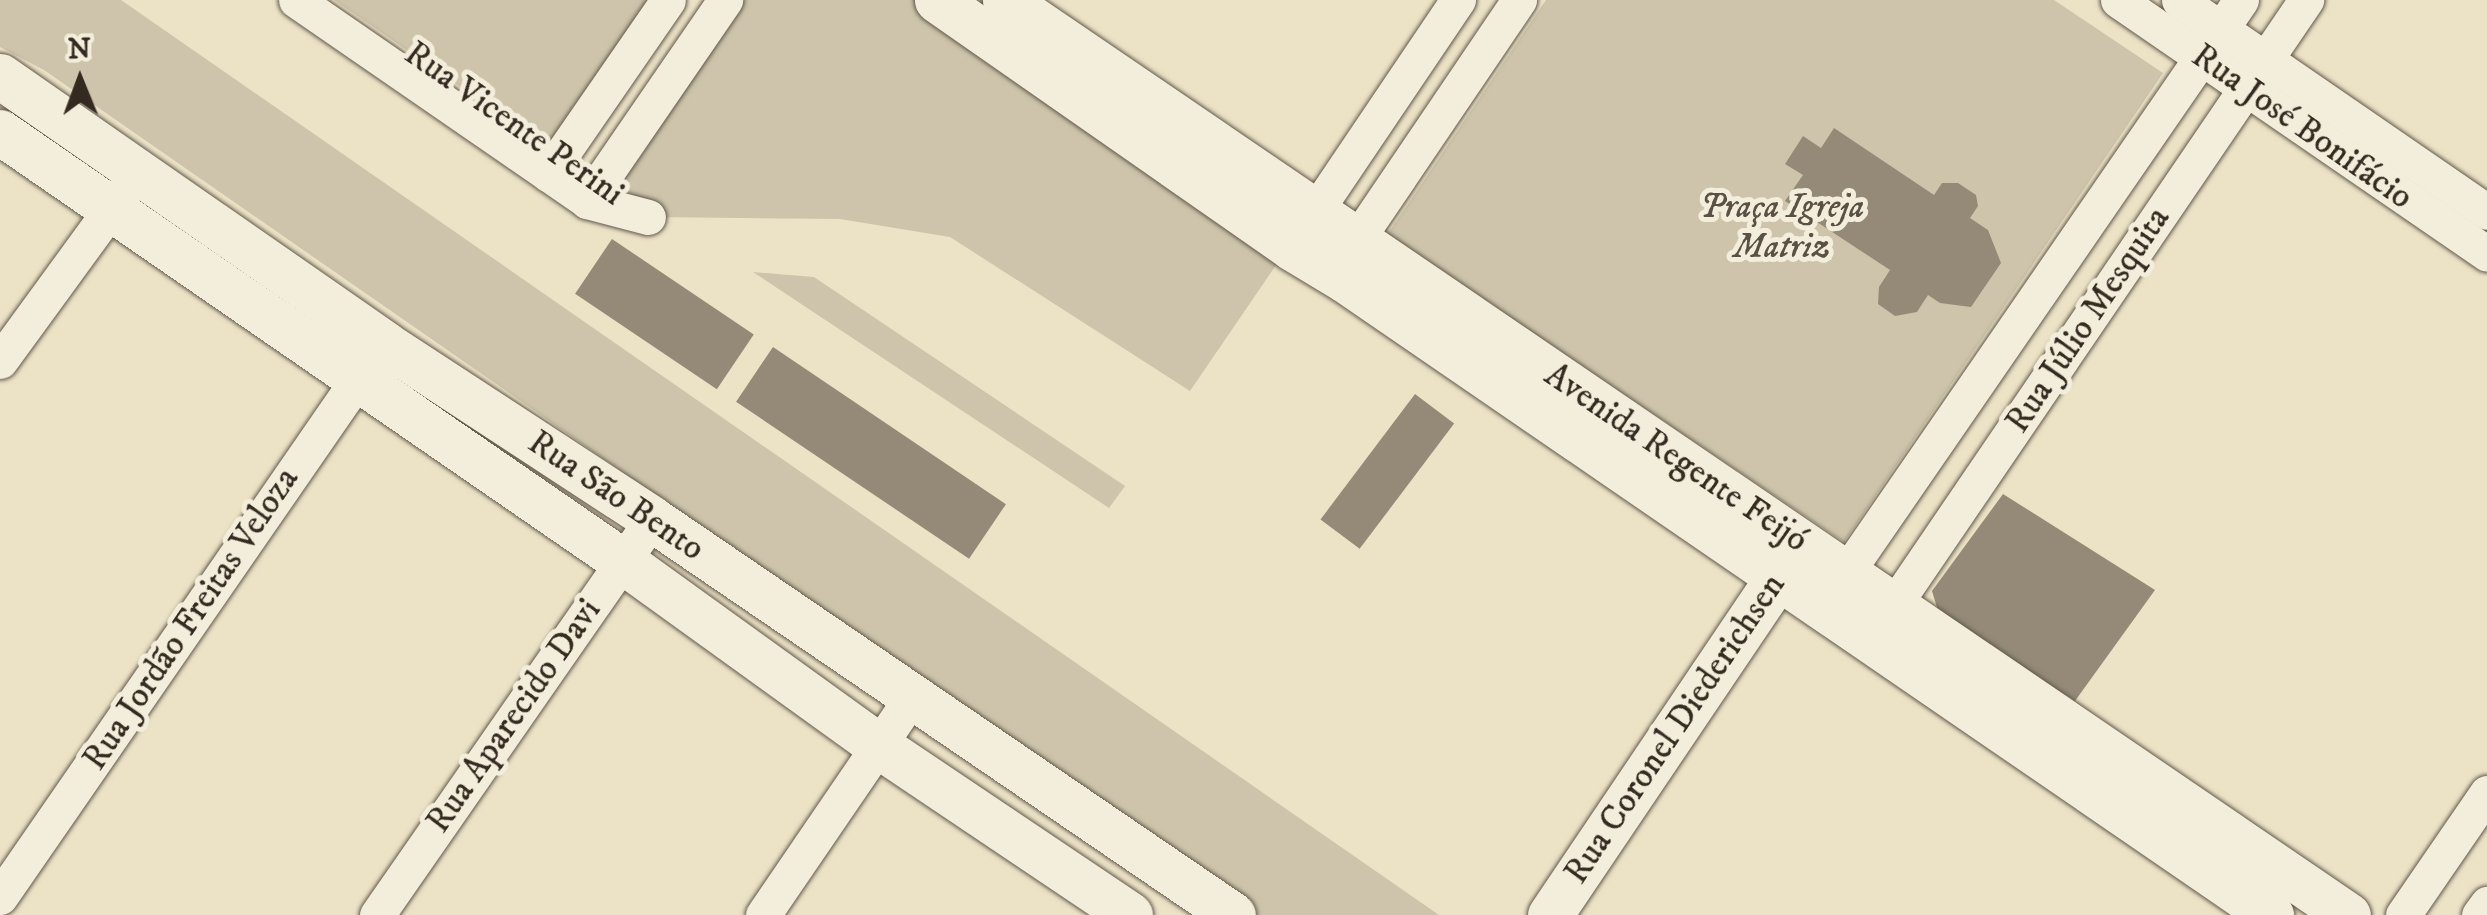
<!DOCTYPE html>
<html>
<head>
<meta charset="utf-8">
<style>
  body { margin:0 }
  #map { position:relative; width:2487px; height:915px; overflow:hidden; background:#ece3c7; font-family:"IM FELL DW Pica",serif }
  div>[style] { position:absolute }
  .green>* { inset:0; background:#cdc4ab }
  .building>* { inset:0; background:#948a77; transform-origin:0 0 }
  .roads { filter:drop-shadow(0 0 2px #62584a) drop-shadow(0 0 2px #62584a) }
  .minor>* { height:35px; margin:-17.5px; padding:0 17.5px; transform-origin:17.5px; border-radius:17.5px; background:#f3eddb }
  .tertiary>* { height:45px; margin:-22.5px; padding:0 22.5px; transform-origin:22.5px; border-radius:22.5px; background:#f3eddb }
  span { translate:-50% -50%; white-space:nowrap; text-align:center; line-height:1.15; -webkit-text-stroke:10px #f3eddb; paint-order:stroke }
  .street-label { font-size:35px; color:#342a20 }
  .park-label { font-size:35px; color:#5a5043; font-style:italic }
  .north { position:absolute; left:30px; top:30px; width:100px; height:100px; -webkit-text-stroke:8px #f3eddb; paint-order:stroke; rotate:359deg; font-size:28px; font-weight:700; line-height:40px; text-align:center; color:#342a20 }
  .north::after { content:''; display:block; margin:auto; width:35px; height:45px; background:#342a20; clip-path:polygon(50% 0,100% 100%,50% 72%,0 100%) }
</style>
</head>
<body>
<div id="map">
  <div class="green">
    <div style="clip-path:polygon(0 0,121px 0,1439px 915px,1248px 915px,980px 720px,44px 70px,0 47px)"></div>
    <div style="clip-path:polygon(334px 0,668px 0,561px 156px)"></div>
    <div style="clip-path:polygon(725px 0,930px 0,1283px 255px,1190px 391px,950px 237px,840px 219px,648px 217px,600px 183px)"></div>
    <div style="clip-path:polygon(1546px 0,2054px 0,2163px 73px,1844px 542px,1387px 235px)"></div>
    <div style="clip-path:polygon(753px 272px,814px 277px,1125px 486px,1109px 508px)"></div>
  </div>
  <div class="building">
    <div style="clip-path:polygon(1834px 128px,1934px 195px,1942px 183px,1958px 183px,1976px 195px,1978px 206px,1970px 218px,1988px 230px,2001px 263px,1971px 307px,1940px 303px,1928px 295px,1917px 312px,1895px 316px,1878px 304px,1879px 287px,1890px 270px,1785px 201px,1803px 175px,1785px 164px,1803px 136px,1821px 148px)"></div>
    <div style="left:612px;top:239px;width:171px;height:66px;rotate:34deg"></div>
    <div style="left:773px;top:347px;width:281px;height:66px;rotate:34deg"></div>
    <div style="left:1415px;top:394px;width:49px;height:157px;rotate:37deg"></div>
    <div style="clip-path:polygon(2003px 494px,2155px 590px,2075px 701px,1939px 614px,1932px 591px)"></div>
  </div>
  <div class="roads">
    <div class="minor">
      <div style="left:296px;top:0;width:354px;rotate:34.6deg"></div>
      <div style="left:587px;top:201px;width:63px;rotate:14.7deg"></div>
      <div style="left:2118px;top:0;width:448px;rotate:34.5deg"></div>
      <div style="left:2179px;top:0;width:374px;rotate:34.5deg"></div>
      <div style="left:548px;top:174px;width:211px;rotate:-55.4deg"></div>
      <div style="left:587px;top:201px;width:244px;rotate:-55.5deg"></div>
      <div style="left:1302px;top:231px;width:279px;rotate:-56deg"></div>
      <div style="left:1343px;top:260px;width:314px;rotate:-55.9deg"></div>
      <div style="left:0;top:361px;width:214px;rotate:-53.9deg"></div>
      <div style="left:1833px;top:592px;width:719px;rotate:-55.43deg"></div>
      <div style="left:1879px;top:627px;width:759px;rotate:-55.74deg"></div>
      <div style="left:0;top:897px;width:653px;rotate:-55.36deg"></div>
      <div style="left:377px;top:915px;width:482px;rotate:-55.2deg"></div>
      <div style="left:763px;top:915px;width:263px;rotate:-55.7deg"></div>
      <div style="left:2403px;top:915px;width:148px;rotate:-55.5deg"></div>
      <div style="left:2479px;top:915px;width:14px;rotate:-54deg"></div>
    </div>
    <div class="tertiary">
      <div style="left:937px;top:0;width:433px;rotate:34.9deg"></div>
      <div style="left:1292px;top:248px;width:62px;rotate:31.1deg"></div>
      <div style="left:1345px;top:280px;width:1123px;rotate:34.44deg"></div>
      <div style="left:1005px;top:0;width:1625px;rotate:34.27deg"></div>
      <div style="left:0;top:76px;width:469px;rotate:34.8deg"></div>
      <div style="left:385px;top:344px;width:319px;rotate:33.2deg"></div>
      <div style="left:652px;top:519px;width:703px;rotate:34.28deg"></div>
      <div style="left:0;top:132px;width:754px;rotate:34.58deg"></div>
      <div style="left:621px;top:560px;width:314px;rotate:35.8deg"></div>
      <div style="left:876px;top:744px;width:306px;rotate:33.9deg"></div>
      <div style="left:1550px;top:915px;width:438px;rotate:-56deg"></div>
    </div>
  </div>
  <div class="street-label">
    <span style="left:514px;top:124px;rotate:35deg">Rua Vicente Perini</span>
    <span style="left:2302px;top:127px;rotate:35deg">Rua José Bonifácio</span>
    <span style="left:2088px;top:320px;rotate:-56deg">Rua Júlio Mesquita</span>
    <span style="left:1676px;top:458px;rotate:34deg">Avenida Regente Feijó</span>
    <span style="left:616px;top:496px;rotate:34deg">Rua São Bento</span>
    <span style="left:191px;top:619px;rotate:-56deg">Rua Jordão Freitas Veloza</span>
    <span style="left:514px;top:716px;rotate:-55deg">Rua Aparecido Davi</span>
    <span style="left:1675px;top:729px;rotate:-56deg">Rua Coronel Diederichsen</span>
  </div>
  <div class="park-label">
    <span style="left:1782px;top:227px">Praça Igreja<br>Matriz</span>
  </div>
  <div class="north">N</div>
</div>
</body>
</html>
